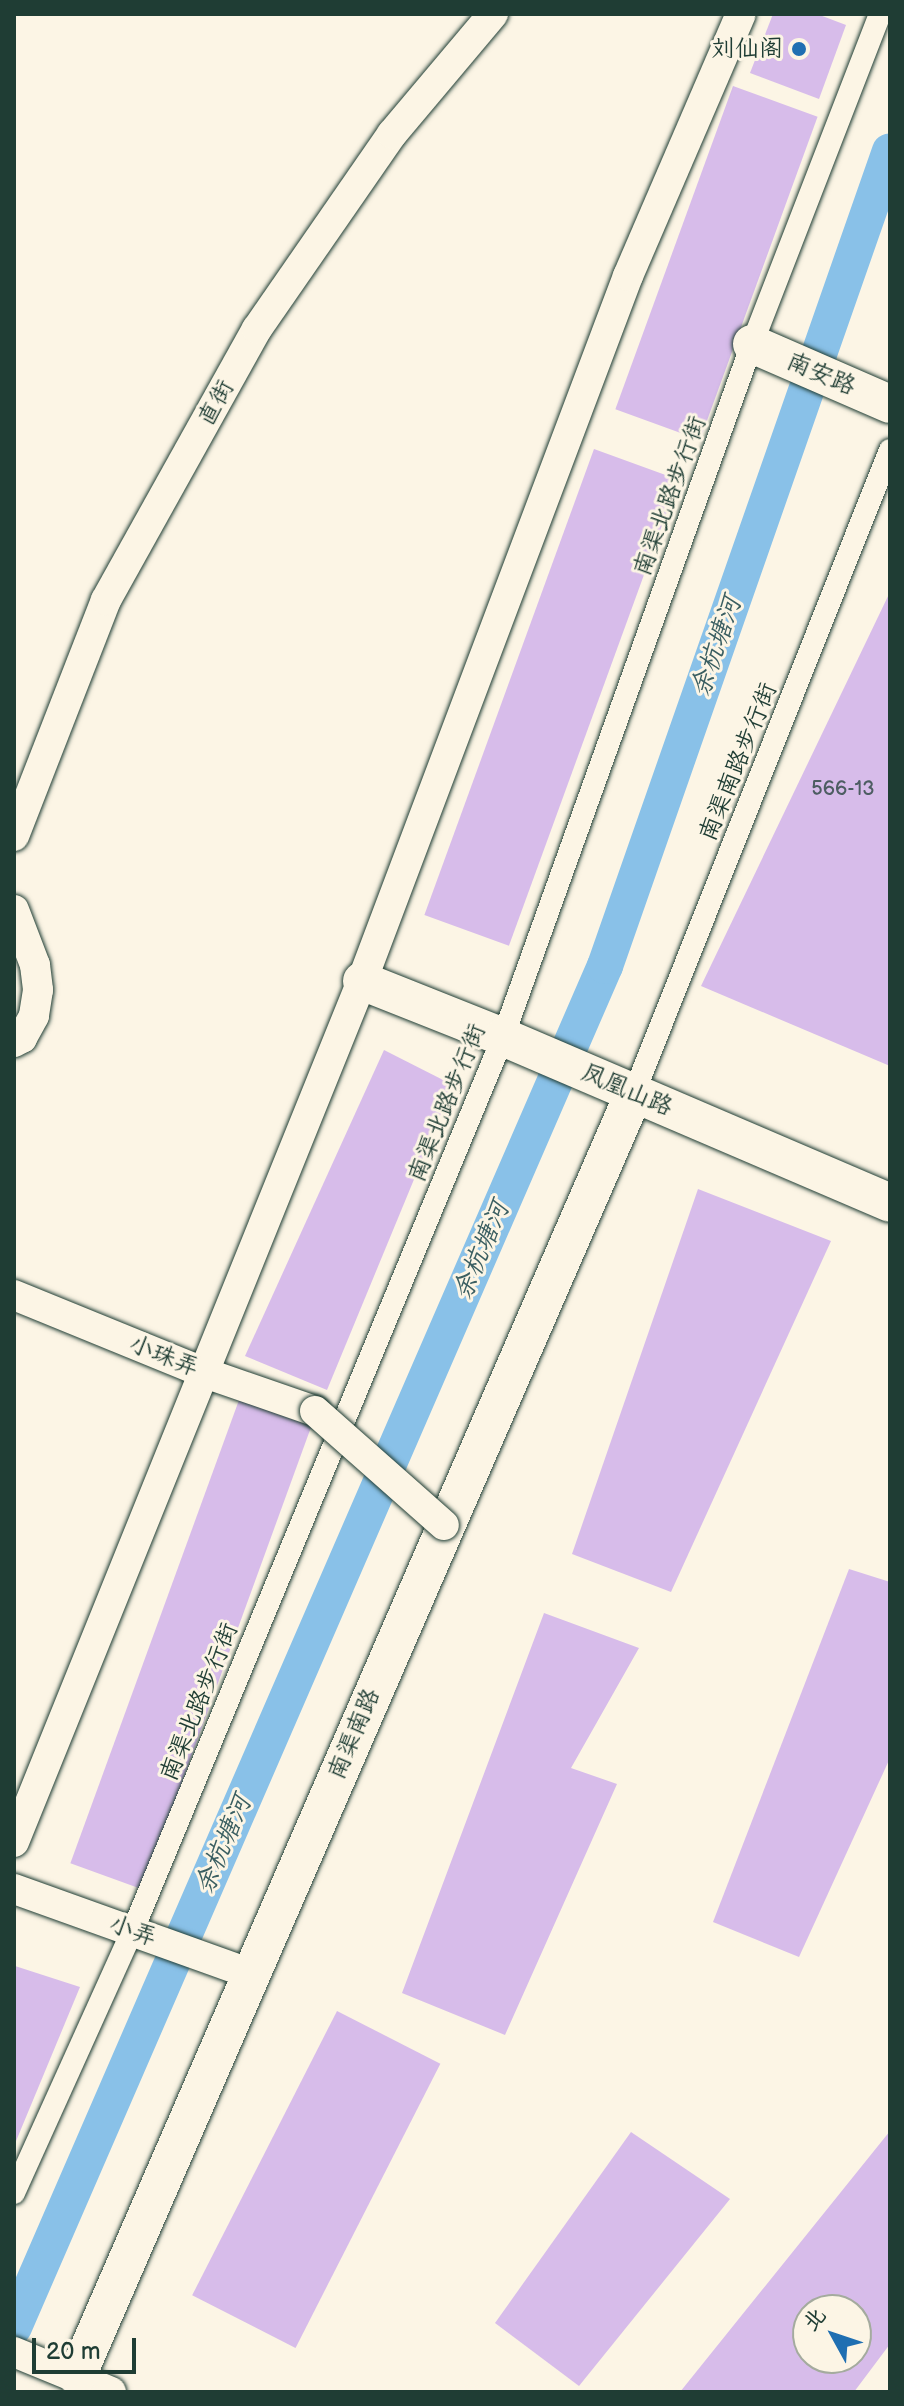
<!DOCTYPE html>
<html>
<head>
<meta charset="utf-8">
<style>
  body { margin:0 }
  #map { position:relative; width:904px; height:2406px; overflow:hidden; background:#fcf5e5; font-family:"Balsamiq Sans","LXGW WenKai TC",sans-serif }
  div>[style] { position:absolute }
  .canal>* { height:36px; margin:-18px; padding:0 18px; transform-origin:18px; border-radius:18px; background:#89c1e8 }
  .building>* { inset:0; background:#d7bcea; transform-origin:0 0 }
  .roads { filter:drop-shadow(0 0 2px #1f3d34) drop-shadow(0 0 2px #1f3d34) }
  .pedestrian>* { height:22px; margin:-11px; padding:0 11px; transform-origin:11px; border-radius:11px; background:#fcf5e5 }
  .minor>* { height:30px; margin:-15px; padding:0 15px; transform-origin:15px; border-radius:15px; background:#fcf5e5 }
  .tertiary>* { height:38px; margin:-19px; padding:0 19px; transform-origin:19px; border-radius:19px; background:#fcf5e5 }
  .bridges { filter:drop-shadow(0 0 2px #1f3d34) drop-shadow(0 0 2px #1f3d34) }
  .minor-bridge>* { height:30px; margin:-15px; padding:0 15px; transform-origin:15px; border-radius:15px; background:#fcf5e5 }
  .dots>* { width:22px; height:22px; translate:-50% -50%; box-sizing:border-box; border:4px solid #fcf5e5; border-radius:50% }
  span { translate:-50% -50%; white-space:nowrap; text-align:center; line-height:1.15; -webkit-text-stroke:6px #fcf5e5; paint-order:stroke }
  .number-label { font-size:20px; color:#4d5d62 }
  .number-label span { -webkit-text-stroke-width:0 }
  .poi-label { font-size:24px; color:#1f3d34 }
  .right { translate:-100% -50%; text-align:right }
  .street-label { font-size:24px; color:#1f3d34 }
  .water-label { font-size:26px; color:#3a5e61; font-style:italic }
  .frame { position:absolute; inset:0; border:16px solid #1f3d34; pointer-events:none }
  .north { position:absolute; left:792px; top:2294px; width:80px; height:80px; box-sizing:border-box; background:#fcf5e5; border:2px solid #a4ab9e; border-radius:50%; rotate:310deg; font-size:22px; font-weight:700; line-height:32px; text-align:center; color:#1f3d34 }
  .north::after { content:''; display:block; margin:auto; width:28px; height:36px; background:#1f6fb2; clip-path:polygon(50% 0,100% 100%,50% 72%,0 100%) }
  .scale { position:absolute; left:32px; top:2338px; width:104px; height:36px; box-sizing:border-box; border:4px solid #1f3d34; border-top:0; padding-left:10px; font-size:24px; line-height:28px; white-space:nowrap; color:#1f3d34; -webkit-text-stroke:6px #fcf5e5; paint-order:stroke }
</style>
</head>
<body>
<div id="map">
  <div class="canal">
    <div style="left:14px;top:2327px;width:1484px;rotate:-66.53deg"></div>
    <div style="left:605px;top:966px;width:863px;rotate:-70.73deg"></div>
  </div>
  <div class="building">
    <div style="clip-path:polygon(773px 14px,817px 14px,846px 25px,819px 99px,750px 73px)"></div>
    <div style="left:733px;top:86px;width:90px;height:344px;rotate:20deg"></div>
    <div style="left:594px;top:449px;width:90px;height:496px;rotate:20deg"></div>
    <div style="clip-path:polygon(890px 592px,890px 1066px,701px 986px)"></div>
    <div style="clip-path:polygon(384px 1050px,453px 1085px,327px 1390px,245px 1356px)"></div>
    <div style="clip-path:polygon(698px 1189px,831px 1241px,671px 1592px,572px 1554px)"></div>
    <div style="left:239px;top:1400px;width:77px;height:493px;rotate:20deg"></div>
    <div style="clip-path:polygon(849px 1569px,890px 1582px,890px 1758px,799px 1957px,713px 1922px)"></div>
    <div style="clip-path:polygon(544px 1613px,639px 1648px,571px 1768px,617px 1784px,505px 2035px,402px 1993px)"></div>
    <div style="clip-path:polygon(15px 1966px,80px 1987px,14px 2146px,14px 1969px)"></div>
    <div style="left:337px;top:2011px;width:116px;height:319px;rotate:27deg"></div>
    <div style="clip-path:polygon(evenodd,890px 2131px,890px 2344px,854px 2392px,680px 2392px,890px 2131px,808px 2310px,856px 2310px,856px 2358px,808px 2358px,808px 2310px)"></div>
    <div style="clip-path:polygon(631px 2132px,730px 2199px,579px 2386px,495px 2323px)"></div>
  </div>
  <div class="roads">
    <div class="pedestrian">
      <div style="left:634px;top:1093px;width:692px;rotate:-68.29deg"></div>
      <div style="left:14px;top:2193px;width:289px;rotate:-65.7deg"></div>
      <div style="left:133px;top:1930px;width:967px;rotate:-67.49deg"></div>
      <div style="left:503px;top:1037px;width:736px;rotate:-70.24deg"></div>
      <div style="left:752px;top:344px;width:354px;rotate:-68.8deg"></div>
    </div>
    <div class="minor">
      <div style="left:14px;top:836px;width:253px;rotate:-68.7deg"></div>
      <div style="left:106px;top:600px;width:310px;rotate:-60.9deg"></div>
      <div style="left:257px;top:329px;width:237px;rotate:-55.3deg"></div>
      <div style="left:392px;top:134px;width:157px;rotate:-49.9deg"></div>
      <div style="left:14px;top:910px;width:59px;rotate:69.1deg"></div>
      <div style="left:35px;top:965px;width:25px;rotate:83deg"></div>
      <div style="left:38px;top:990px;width:26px;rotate:99deg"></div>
      <div style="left:34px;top:1016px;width:25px;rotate:119deg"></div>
      <div style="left:22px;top:1038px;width:9px;rotate:153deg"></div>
      <div style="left:14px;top:1295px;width:206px;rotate:22.2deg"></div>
      <div style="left:205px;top:1373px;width:116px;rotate:19.1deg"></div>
      <div style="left:14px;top:1842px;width:929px;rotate:-67.99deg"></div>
      <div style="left:362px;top:981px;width:754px;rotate:-69.33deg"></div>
      <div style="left:628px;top:276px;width:285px;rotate:-66.7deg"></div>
      <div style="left:14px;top:1889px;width:252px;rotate:19.7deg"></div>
      <div style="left:14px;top:2352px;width:105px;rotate:22.4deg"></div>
    </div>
    <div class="tertiary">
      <div style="left:752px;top:344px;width:150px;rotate:23.5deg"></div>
      <div style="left:362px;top:981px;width:152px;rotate:21.7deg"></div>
      <div style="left:503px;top:1037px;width:421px;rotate:23.2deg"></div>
      <div style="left:77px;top:2376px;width:1399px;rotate:-66.53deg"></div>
    </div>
  </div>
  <div class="bridges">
    <div class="minor-bridge">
      <div style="left:315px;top:1411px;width:172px;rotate:41.5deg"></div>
    </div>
  </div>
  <div class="dots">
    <div style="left:799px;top:49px;background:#1f6fb2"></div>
  </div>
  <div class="number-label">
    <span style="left:843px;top:789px">566-13</span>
  </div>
  <div class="poi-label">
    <span class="right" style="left:783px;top:49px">刘仙阁</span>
  </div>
  <div class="street-label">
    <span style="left:821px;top:374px;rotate:23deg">南安路</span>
    <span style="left:216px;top:403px;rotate:-61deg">直街</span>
    <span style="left:670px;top:496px;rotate:-70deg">南渠北路步行街</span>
    <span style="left:738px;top:762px;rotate:-68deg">南渠南路步行街</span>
    <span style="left:627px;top:1090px;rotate:23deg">凤凰山路</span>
    <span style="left:447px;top:1103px;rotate:-68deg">南渠北路步行街</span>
    <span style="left:164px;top:1356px;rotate:22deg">小珠弄</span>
    <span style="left:199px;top:1702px;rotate:-68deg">南渠北路步行街</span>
    <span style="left:354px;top:1734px;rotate:-67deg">南渠南路</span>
    <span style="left:133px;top:1931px;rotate:20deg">小弄</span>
  </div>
  <div class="water-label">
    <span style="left:717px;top:647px;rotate:-71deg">余杭塘河</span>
    <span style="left:482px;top:1251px;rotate:-67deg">余杭塘河</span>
    <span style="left:224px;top:1845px;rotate:-67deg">余杭塘河</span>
  </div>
  <div class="frame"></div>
  <div class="north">北</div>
  <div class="scale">20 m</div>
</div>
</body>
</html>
